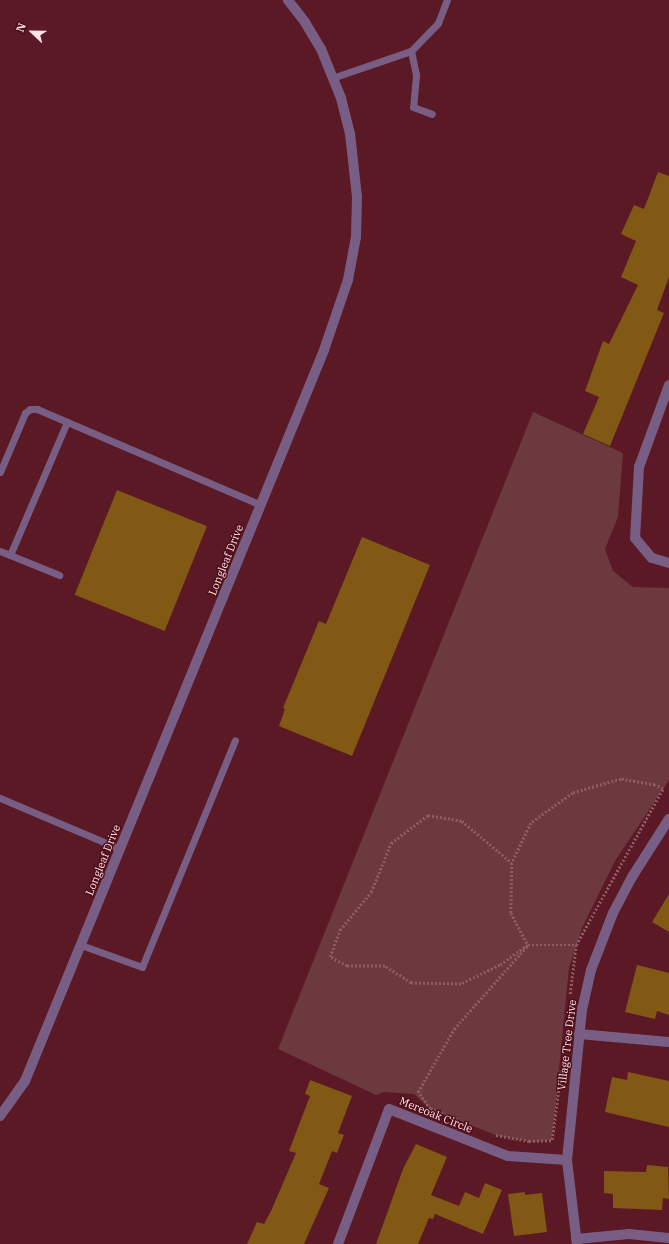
<!DOCTYPE html>
<html>
<head>
<meta charset="utf-8">
<style>
  body { margin:0 }
  #map { position:relative; width:669px; height:1244px; overflow:hidden; background:#5a1924; font-family:"IBM Plex Serif",serif }
  div>[style] { position:absolute }
  .green>* { inset:0; background:#6c393e }
  .building>* { inset:0; background:#815814; transform-origin:0 0 }
  .path>* { height:2.5px; margin-top:-1.25px; transform-origin:0; background:repeating-linear-gradient(90deg,#905c64 0 2px,transparent 0 4px) }
  .lane>* { height:7px; margin:-3.5px; padding:0 3.5px; transform-origin:3.5px; border-radius:3.5px; background:#785e85 }
  .street>* { height:10px; margin:-5px; padding:0 5px; transform-origin:5px; border-radius:5px; background:#785e85 }
  span { translate:-50% -50%; white-space:nowrap; text-align:center; line-height:1.15; -webkit-text-stroke:3px #4e0d1a; paint-order:stroke }
  .street-label { font-size:11px; color:#ffe5e6 }
  .north { position:absolute; left:12px; top:12px; width:40px; height:40px; -webkit-text-stroke:3px #4e0d1a; paint-order:stroke; rotate:292deg; font-size:11px; font-weight:700; line-height:16px; text-align:center; color:#ffe5e6 }
  .north::after { content:''; display:block; margin:auto; width:14px; height:18px; background:#ffe5e6; clip-path:polygon(50% 0,100% 100%,50% 72%,0 100%) }
</style>
</head>
<body>
<div id="map">
  <div class="green">
    <div style="clip-path:polygon(533px 412px,623px 453px,618px 517px,605px 549px,613px 571px,633px 587px,669px 588px,669px 780px,615px 861px,582px 928px,569px 968px,552px 1140px,534px 1142px,498px 1136px,430px 1109px,414px 1094px,384px 1092px,376px 1095px,278px 1049px)"></div>
  </div>
  <div class="building">
    <div style="clip-path:polygon(658px 172px,669px 176px,669px 277px,657px 310px,664px 313px,610px 446px,583px 434px,599px 397px,585px 391px,603px 341px,609px 344px,638px 285px,621px 277px,636px 241px,621px 234px,634px 205px,644px 209px)"></div>
    <div style="left:117px;top:490px;width:97px;height:113px;rotate:22deg"></div>
    <div style="clip-path:polygon(362px 537px,430px 565px,352px 756px,279px 726px,285px 709px,283px 708px,319px 621px,326px 624px)"></div>
    <div style="clip-path:polygon(669px 894px,669px 932px,652px 922px)"></div>
    <div style="clip-path:polygon(637px 965px,669px 973px,669px 1015px,657px 1011px,655px 1019px,625px 1012px)"></div>
    <div style="clip-path:polygon(628px 1072px,669px 1081px,669px 1127px,605px 1112px,612px 1077px,627px 1080px)"></div>
    <div style="clip-path:polygon(310px 1080px,352px 1096px,338px 1133px,344px 1135px,337px 1153px,332px 1151px,319px 1184px,329px 1188px,304px 1244px,247px 1244px,257px 1222px,264px 1224px,271px 1211px,296px 1153px,289px 1151px,310px 1096px,305px 1094px)"></div>
    <div style="clip-path:polygon(416px 1144px,447px 1157px,431px 1195px,459px 1206px,465px 1192px,479px 1198px,485px 1183px,502px 1190px,483px 1234px,435px 1214px,433px 1219px,429px 1218px,418px 1244px,376px 1244px,403px 1169px)"></div>
    <div style="clip-path:polygon(647px 1165px,668px 1167px,669px 1199px,663px 1198px,662px 1210px,613px 1208px,613px 1194px,604px 1193px,604px 1171px,646px 1172px)"></div>
    <div style="clip-path:polygon(525px 1192px,525px 1195px,542px 1193px,547px 1232px,514px 1236px,508px 1194px)"></div>
  </div>
  <div class="path">
    <div style="left:570px;top:994px;width:49px;rotate:-83deg"></div>
    <div style="left:576px;top:945px;width:179px;rotate:-60.9deg"></div>
    <div style="left:663px;top:789px;width:9px;rotate:-153deg"></div>
    <div style="left:655px;top:785px;width:35px;rotate:-170deg"></div>
    <div style="left:621px;top:779px;width:50px;rotate:163.7deg"></div>
    <div style="left:573px;top:793px;width:52px;rotate:144.5deg"></div>
    <div style="left:531px;top:823px;width:44px;rotate:115.4deg"></div>
    <div style="left:512px;top:863px;width:50px;rotate:91.1deg"></div>
    <div style="left:511px;top:913px;width:36px;rotate:62deg"></div>
    <div style="left:528px;top:945px;width:48px"></div>
    <div style="left:458px;top:1120px;width:30px;rotate:-159deg"></div>
    <div style="left:430px;top:1109px;width:21px;rotate:-125deg"></div>
    <div style="left:418px;top:1092px;width:73px;rotate:-60.3deg"></div>
    <div style="left:454px;top:1029px;width:112px;rotate:-48.6deg"></div>
    <div style="left:528px;top:945px;width:34px;rotate:144deg"></div>
    <div style="left:500px;top:965px;width:43px;rotate:154deg"></div>
    <div style="left:461px;top:984px;width:50px;rotate:-178.9deg"></div>
    <div style="left:411px;top:983px;width:31px;rotate:-147deg"></div>
    <div style="left:385px;top:966px;width:38px;rotate:180deg"></div>
    <div style="left:347px;top:966px;width:19px;rotate:-152deg"></div>
    <div style="left:330px;top:957px;width:29px;rotate:-70deg"></div>
    <div style="left:340px;top:930px;width:49px;rotate:-50.8deg"></div>
    <div style="left:371px;top:892px;width:53px;rotate:-67.8deg"></div>
    <div style="left:391px;top:843px;width:46px;rotate:-37.1deg"></div>
    <div style="left:428px;top:815px;width:35px;rotate:10deg"></div>
    <div style="left:462px;top:821px;width:65px;rotate:40deg"></div>
    <div style="left:496px;top:1135px;width:34px;rotate:10deg"></div>
    <div style="left:529px;top:1141px;width:23px;rotate:-2deg"></div>
    <div style="left:552px;top:1140px;width:71px;rotate:-82.7deg"></div>
  </div>
  <div class="lane">
    <div style="left:411px;top:51px;width:25px;rotate:78deg"></div>
    <div style="left:416px;top:75px;width:32px;rotate:95deg"></div>
    <div style="left:413px;top:107px;width:20px;rotate:20deg"></div>
    <div style="left:332px;top:78px;width:83px;rotate:-18.9deg"></div>
    <div style="left:411px;top:51px;width:39px;rotate:-46deg"></div>
    <div style="left:438px;top:23px;width:25px;rotate:-69deg"></div>
    <div style="left:0;top:472px;width:64px;rotate:-67deg"></div>
    <div style="left:25px;top:413px;width:6px;rotate:-39deg"></div>
    <div style="left:30px;top:409px;width:7px"></div>
    <div style="left:37px;top:409px;width:244px;rotate:23.2deg"></div>
    <div style="left:0;top:551px;width:64px;rotate:22.1deg"></div>
    <div style="left:10px;top:555px;width:145px;rotate:-66.8deg"></div>
    <div style="left:0;top:798px;width:130px;rotate:23deg"></div>
    <div style="left:81px;top:945px;width:65px;rotate:19.8deg"></div>
    <div style="left:142px;top:967px;width:245px;rotate:-67.7deg"></div>
  </div>
  <div class="street">
    <div style="left:669px;top:385px;width:87px;rotate:110.1deg"></div>
    <div style="left:639px;top:467px;width:71px;rotate:93.2deg"></div>
    <div style="left:635px;top:538px;width:26px;rotate:50deg"></div>
    <div style="left:652px;top:558px;width:18px;rotate:16deg"></div>
    <div style="left:579px;top:1034px;width:90px;rotate:5.1deg"></div>
    <div style="left:0;top:1116px;width:43px;rotate:-54.5deg"></div>
    <div style="left:25px;top:1081px;width:790px;rotate:-67.75deg"></div>
    <div style="left:324px;top:350px;width:74px;rotate:-71.1deg"></div>
    <div style="left:348px;top:280px;width:44px;rotate:-79.5deg"></div>
    <div style="left:356px;top:237px;width:40px;rotate:-88.6deg"></div>
    <div style="left:357px;top:197px;width:63px;rotate:-96.3deg"></div>
    <div style="left:350px;top:134px;width:37px;rotate:-104deg"></div>
    <div style="left:341px;top:98px;width:53px;rotate:-112.2deg"></div>
    <div style="left:321px;top:49px;width:31px;rotate:-121deg"></div>
    <div style="left:305px;top:22px;width:28px;rotate:-128deg"></div>
    <div style="left:576px;top:1239px;width:53px;rotate:-5.4deg"></div>
    <div style="left:629px;top:1234px;width:40px;rotate:5.7deg"></div>
    <div style="left:338px;top:1244px;width:144px;rotate:-69.3deg"></div>
    <div style="left:389px;top:1109px;width:128px;rotate:21.6deg"></div>
    <div style="left:508px;top:1156px;width:59px;rotate:3.9deg"></div>
    <div style="left:577px;top:1244px;width:85px;rotate:-96.8deg"></div>
    <div style="left:567px;top:1160px;width:151px;rotate:-84.3deg"></div>
    <div style="left:582px;top:1010px;width:41px;rotate:-77.3deg"></div>
    <div style="left:591px;top:970px;width:61px;rotate:-68.9deg"></div>
    <div style="left:613px;top:913px;width:41px;rotate:-62.2deg"></div>
    <div style="left:632px;top:877px;width:69px;rotate:-57.5deg"></div>
  </div>
  <div class="street-label">
    <span style="left:226px;top:560px;rotate:-68deg">Longleaf Drive</span>
    <span style="left:103px;top:860px;rotate:-68deg">Longleaf Drive</span>
    <span style="left:567px;top:1045px;rotate:-83deg">Village Tree Drive</span>
    <span style="left:436px;top:1115px;rotate:22deg">Mereoak Circle</span>
  </div>
  <div class="north">N</div>
</div>
</body>
</html>
